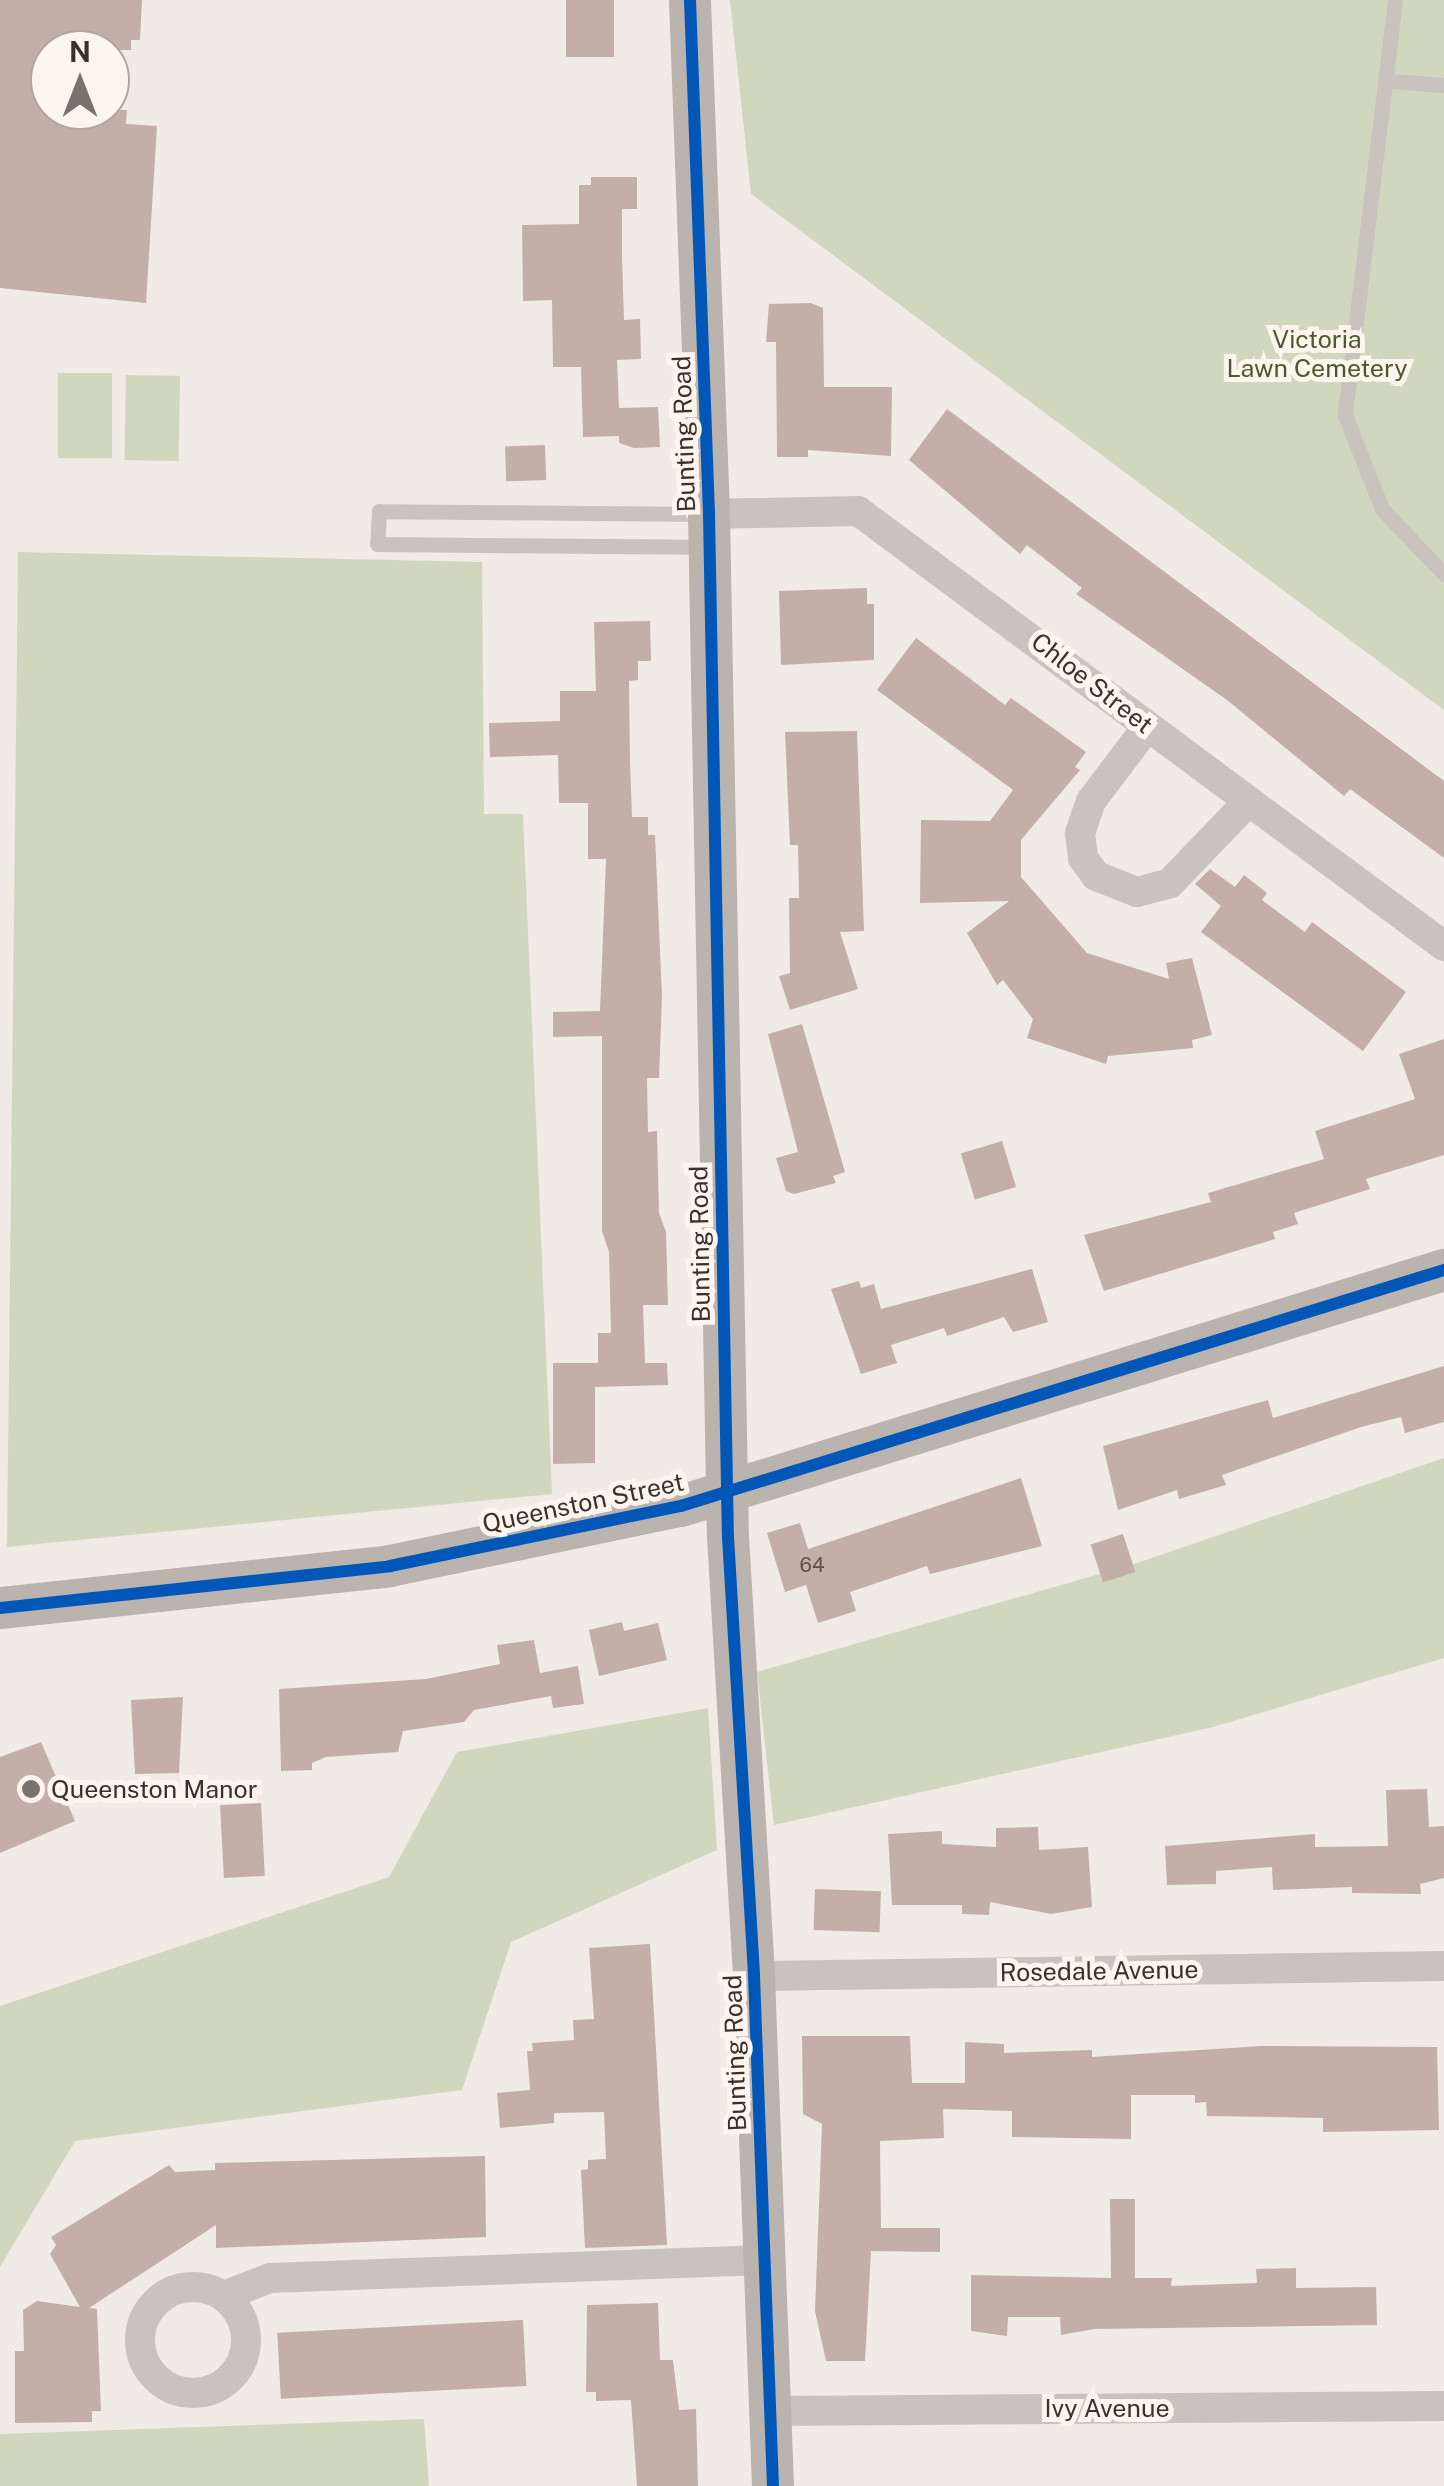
<!DOCTYPE html>
<html>
<head>
<meta charset="utf-8">
<style>
  body { margin:0 }
  #map { position:relative; width:1444px; height:2486px; overflow:hidden; background:#f0ebe5; font-family:"Public Sans",sans-serif }
  div>[style] { position:absolute }
  .green>* { inset:0; background:#d1d6bf; transform-origin:0 0 }
  .building>* { inset:0; background:#c3afa7; transform-origin:0 0 }
  .lane>* { height:15px; margin:-7.5px; padding:0 7.5px; transform-origin:7.5px; border-radius:7.5px; background:#c9c3be }
  .street>* { height:30px; margin:-15px; padding:0 15px; transform-origin:15px; border-radius:15px; background:#c9c3be }
  .street>.ring { margin:-15px; padding:0; box-sizing:content-box; background:none; border:30px solid #c9c3be; border-radius:50% }
  .secondary>* { height:42px; margin:-21px; padding:0 21px; transform-origin:21px; border-radius:21px; background:#bab3ae }
  .cycleway>* { height:12px; margin:-6px; padding:0 6px; transform-origin:6px; border-radius:6px; background:#0057b8 }
  .dots>* { width:28px; height:28px; translate:-50% -50%; box-sizing:border-box; border:5px solid #fbf5ee; border-radius:50% }
  span { translate:-50% -50%; white-space:nowrap; text-align:center; line-height:1.15; -webkit-text-stroke:10px #fbf5ee; paint-order:stroke }
  .number-label { font-size:20px; color:#5d504a }
  .number-label span { -webkit-text-stroke-width:0 }
  .park-label { font-size:25px; color:#4a5a2e }
  .street-label { font-size:25px; color:#3b302b }
  .poi-label { font-size:25px; color:#3b302b }
  .left { translate:0 -50%; text-align:left }
  .north { position:absolute; left:30px; top:30px; width:100px; height:100px; box-sizing:border-box; background:#fbf5ee; border:2px solid #aea6a0; border-radius:50%; rotate:0deg; font-size:28px; font-weight:700; line-height:40px; text-align:center; color:#3b302b }
  .north::after { content:''; display:block; margin:auto; width:35px; height:45px; background:#7a716c; clip-path:polygon(50% 0,100% 100%,50% 72%,0 100%) }
</style>
</head>
<body>
<div id="map">
  <div class="green">
    <div style="clip-path:polygon(730px 0,1444px 0,1444px 710px,751px 194px)"></div>
    <div style="left:58px;top:373px;width:54px;height:85px"></div>
    <div style="left:126px;top:375px;width:54px;height:85px;rotate:1deg"></div>
    <div style="clip-path:polygon(18px 552px,482px 562px,484px 814px,523px 814px,552px 1494px,7px 1547px)"></div>
    <div style="clip-path:polygon(1444px 1458px,1444px 1658px,1213px 1727px,774px 1825px,757px 1672px,1131px 1565px)"></div>
    <div style="clip-path:polygon(708px 1708px,717px 1850px,511px 1942px,462px 2090px,75px 2141px,0 2267px,0 2006px,389px 1877px,457px 1752px)"></div>
    <div style="clip-path:polygon(424px 2419px,429px 2486px,0 2486px,0 2434px)"></div>
  </div>
  <div class="building">
    <div style="clip-path:polygon(0 0,142px 0,140px 40px,131px 40px,131px 50px,50px 50px,50px 110px,127px 110px,126px 124px,157px 126px,146px 303px,0 288px)"></div>
    <div style="left:566px;top:0;width:48px;height:57px"></div>
    <div style="clip-path:polygon(591px 177px,637px 177px,637px 209px,622px 209px,622px 257px,624px 320px,640px 319px,641px 359px,617px 360px,619px 408px,658px 407px,660px 447px,634px 448px,619px 443px,619px 436px,583px 437px,581px 367px,553px 367px,552px 300px,523px 301px,522px 225px,579px 224px,579px 185px,591px 185px)"></div>
    <div style="clip-path:polygon(811px 303px,823px 308px,824px 387px,892px 387px,891px 456px,808px 450px,808px 457px,777px 457px,776px 342px,766px 342px,769px 304px)"></div>
    <div style="clip-path:polygon(947px 409px,1444px 781px,1444px 858px,1350px 789px,1344px 796px,1227px 700px,1076px 594px,1082px 588px,1027px 545px,1020px 554px,909px 460px)"></div>
    <div style="left:545px;top:445px;width:35px;height:40px;rotate:88deg"></div>
    <div style="clip-path:polygon(867px 588px,867px 604px,874px 604px,874px 660px,781px 665px,779px 591px)"></div>
    <div style="clip-path:polygon(650px 621px,651px 661px,638px 661px,638px 680px,629px 681px,630px 761px,632px 817px,648px 817px,648px 835px,655px 835px,662px 997px,659px 1078px,647px 1078px,648px 1132px,657px 1131px,659px 1213px,666px 1232px,668px 1305px,643px 1305px,645px 1363px,667px 1363px,668px 1385px,595px 1387px,595px 1463px,553px 1464px,553px 1363px,598px 1363px,598px 1333px,611px 1333px,609px 1252px,602px 1231px,602px 1036px,553px 1037px,553px 1012px,600px 1011px,606px 859px,588px 859px,588px 803px,559px 803px,558px 755px,490px 757px,489px 723px,560px 721px,560px 691px,596px 691px,594px 622px)"></div>
    <div style="clip-path:polygon(916px 638px,1005px 705px,1011px 698px,1086px 752px,1075px 767px,1080px 770px,1021px 840px,1021px 877px,1087px 953px,1169px 979px,1166px 963px,1192px 958px,1212px 1035px,1192px 1040px,1193px 1048px,1108px 1056px,1106px 1064px,1027px 1038px,1033px 1019px,1003px 980px,997px 985px,967px 933px,1009px 901px,920px 903px,921px 820px,990px 821px,1013px 790px,877px 690px)"></div>
    <div style="clip-path:polygon(857px 731px,864px 931px,840px 932px,858px 989px,790px 1010px,779px 976px,790px 973px,789px 898px,799px 898px,798px 845px,790px 845px,785px 732px)"></div>
    <div style="clip-path:polygon(1210px 869px,1235px 887px,1244px 875px,1267px 893px,1262px 900px,1305px 932px,1312px 922px,1406px 992px,1363px 1051px,1201px 932px,1221px 906px,1195px 884px)"></div>
    <div style="clip-path:polygon(802px 1024px,845px 1172px,833px 1176px,836px 1183px,794px 1194px,786px 1191px,776px 1158px,798px 1152px,768px 1034px)"></div>
    <div style="clip-path:polygon(1444px 1039px,1444px 1155px,1366px 1179px,1370px 1189px,1294px 1213px,1298px 1224px,1273px 1232px,1275px 1239px,1104px 1291px,1084px 1235px,1211px 1202px,1208px 1193px,1324px 1159px,1315px 1131px,1415px 1099px,1399px 1054px)"></div>
    <div style="left:1002px;top:1141px;width:48px;height:43px;rotate:73deg"></div>
    <div style="clip-path:polygon(1032px 1269px,1048px 1322px,1013px 1332px,1004px 1317px,947px 1336px,944px 1328px,891px 1345px,897px 1363px,861px 1374px,831px 1289px,859px 1281px,861px 1288px,874px 1284px,881px 1309px)"></div>
    <div style="clip-path:polygon(1444px 1366px,1444px 1422px,1405px 1433px,1401px 1417px,1361px 1427px,1222px 1475px,1226px 1485px,1179px 1499px,1177px 1490px,1118px 1510px,1103px 1446px,1268px 1400px,1273px 1418px)"></div>
    <div style="clip-path:polygon(1021px 1478px,1042px 1546px,930px 1574px,927px 1566px,850px 1592px,856px 1611px,818px 1623px,806px 1585px,785px 1592px,767px 1533px,800px 1523px,808px 1549px)"></div>
    <div style="left:1123px;top:1534px;width:40px;height:34px;rotate:72deg"></div>
    <div style="clip-path:polygon(622px 1622px,624px 1631px,658px 1623px,667px 1660px,599px 1676px,589px 1630px)"></div>
    <div style="clip-path:polygon(534px 1640px,540px 1673px,578px 1666px,584px 1704px,553px 1708px,551px 1696px,474px 1710px,464px 1722px,403px 1731px,398px 1752px,326px 1757px,312px 1763px,312px 1770px,281px 1771px,279px 1689px,426px 1679px,500px 1664px,497px 1645px)"></div>
    <div style="clip-path:polygon(183px 1697px,179px 1773px,135px 1774px,131px 1700px)"></div>
    <div style="clip-path:polygon(41px 1742px,75px 1821px,0 1853px,0 1757px)"></div>
    <div style="clip-path:polygon(1427px 1789px,1429px 1827px,1444px 1826px,1444px 1878px,1420px 1884px,1421px 1894px,1352px 1893px,1352px 1887px,1273px 1890px,1272px 1867px,1216px 1871px,1216px 1884px,1167px 1885px,1165px 1846px,1315px 1834px,1315px 1847px,1388px 1846px,1386px 1790px)"></div>
    <div style="left:261px;top:1803px;width:73px;height:41px;rotate:87deg"></div>
    <div style="clip-path:polygon(1038px 1827px,1039px 1850px,1088px 1847px,1092px 1907px,1051px 1914px,990px 1902px,989px 1915px,962px 1914px,962px 1905px,892px 1905px,888px 1834px,942px 1831px,942px 1844px,996px 1847px,996px 1828px)"></div>
    <div style="left:815px;top:1889px;width:66px;height:41px;rotate:2deg"></div>
    <div style="clip-path:polygon(650px 1944px,667px 2245px,585px 2248px,581px 2170px,588px 2169px,588px 2160px,606px 2159px,604px 2112px,554px 2113px,554px 2123px,500px 2128px,497px 2093px,530px 2090px,527px 2051px,533px 2051px,532px 2043px,574px 2040px,573px 2020px,594px 2019px,589px 1948px)"></div>
    <div style="clip-path:polygon(802px 2036px,910px 2036px,912px 2083px,965px 2083px,965px 2042px,1004px 2044px,1004px 2053px,1092px 2050px,1092px 2057px,1261px 2046px,1437px 2047px,1439px 2130px,1323px 2132px,1323px 2118px,1207px 2116px,1206px 2102px,1195px 2103px,1195px 2095px,1131px 2095px,1131px 2139px,1012px 2137px,1012px 2111px,943px 2109px,944px 2138px,880px 2141px,881px 2228px,940px 2228px,940px 2252px,871px 2251px,865px 2361px,826px 2361px,815px 2311px,822px 2124px,803px 2114px)"></div>
    <div style="clip-path:polygon(485px 2156px,486px 2237px,216px 2248px,216px 2225px,89px 2308px,97px 2309px,101px 2411px,92px 2411px,92px 2422px,15px 2423px,15px 2351px,24px 2351px,23px 2310px,37px 2301px,80px 2307px,50px 2254px,56px 2245px,51px 2237px,169px 2165px,175px 2172px,215px 2170px,215px 2163px)"></div>
    <div style="clip-path:polygon(1110px 2199px,1135px 2199px,1135px 2278px,1172px 2278px,1171px 2286px,1257px 2283px,1256px 2269px,1296px 2268px,1296px 2288px,1376px 2287px,1377px 2325px,1094px 2329px,1061px 2335px,1060px 2317px,1008px 2317px,1007px 2336px,971px 2331px,971px 2275px,1111px 2278px)"></div>
    <div style="clip-path:polygon(658px 2303px,660px 2360px,673px 2360px,679px 2410px,696px 2409px,698px 2486px,637px 2486px,631px 2400px,596px 2401px,596px 2392px,586px 2392px,587px 2305px)"></div>
    <div style="left:523px;top:2320px;width:66px;height:246px;rotate:87deg"></div>
  </div>
  <div class="lane">
    <div style="left:1395px;top:0;width:418px;rotate:96.9deg"></div>
    <div style="left:1345px;top:415px;width:101px;rotate:68.5deg"></div>
    <div style="left:1382px;top:509px;width:90px;rotate:46.4deg"></div>
    <div style="left:1390px;top:81px;width:54px;rotate:4.2deg"></div>
    <div style="left:705px;top:514px;width:326px;rotate:-179.5deg"></div>
    <div style="left:379px;top:511px;width:33px;rotate:93deg"></div>
    <div style="left:377px;top:544px;width:329px;rotate:0.5deg"></div>
  </div>
  <div class="street">
    <div style="left:709px;top:514px;width:149px;rotate:-1.2deg"></div>
    <div style="left:858px;top:511px;width:730px;rotate:36.59deg"></div>
    <div style="left:1147px;top:727px;width:93px;rotate:127.1deg"></div>
    <div style="left:1091px;top:801px;width:34px;rotate:109deg"></div>
    <div style="left:1080px;top:833px;width:25px;rotate:83deg"></div>
    <div style="left:1083px;top:858px;width:22px;rotate:54deg"></div>
    <div style="left:1096px;top:876px;width:44px;rotate:21.3deg"></div>
    <div style="left:1137px;top:892px;width:34px;rotate:-15deg"></div>
    <div style="left:1170px;top:883px;width:111px;rotate:-46.1deg"></div>
    <div style="left:754px;top:1976px;width:690px;rotate:-0.83deg"></div>
    <div class="ring" style="left:140px;top:2287px;width:76px;height:76px"></div>
    <div style="left:224px;top:2296px;width:49px;rotate:-21.4deg"></div>
    <div style="left:270px;top:2278px;width:496px;rotate:-2.1deg"></div>
    <div style="left:771px;top:2411px;width:673px;rotate:-0.43deg"></div>
  </div>
  <div class="secondary">
    <div style="left:690px;top:0;width:514px;rotate:87.88deg"></div>
    <div style="left:709px;top:514px;width:1023px;rotate:88.94deg"></div>
    <div style="left:728px;top:1537px;width:440px;rotate:86.6deg"></div>
    <div style="left:754px;top:1976px;width:510px;rotate:87.87deg"></div>
    <div style="left:0;top:1608px;width:392px;rotate:-6.1deg"></div>
    <div style="left:390px;top:1566px;width:297px;rotate:-11.7deg"></div>
    <div style="left:681px;top:1506px;width:799px;rotate:-17.19deg"></div>
  </div>
  <div class="cycleway">
    <div style="left:690px;top:0;width:514px;rotate:87.88deg"></div>
    <div style="left:709px;top:514px;width:1023px;rotate:88.94deg"></div>
    <div style="left:728px;top:1537px;width:440px;rotate:86.6deg"></div>
    <div style="left:754px;top:1976px;width:510px;rotate:87.87deg"></div>
    <div style="left:0;top:1608px;width:392px;rotate:-6.1deg"></div>
    <div style="left:390px;top:1566px;width:297px;rotate:-11.7deg"></div>
    <div style="left:681px;top:1506px;width:799px;rotate:-17.19deg"></div>
  </div>
  <div class="dots">
    <div style="left:31px;top:1789px;background:#7a716c"></div>
  </div>
  <div class="number-label">
    <span style="left:812px;top:1565px">64</span>
  </div>
  <div class="park-label">
    <span style="left:1317px;top:354px">Victoria<br>Lawn Cemetery</span>
  </div>
  <div class="street-label">
    <span style="left:684px;top:434px;rotate:-92deg">Bunting Road</span>
    <span style="left:1092px;top:683px;rotate:38deg">Chloe Street</span>
    <span style="left:700px;top:1244px;rotate:-91deg">Bunting Road</span>
    <span style="left:583px;top:1503px;rotate:-12deg">Queenston Street</span>
    <span style="left:1099px;top:1971px;rotate:-1deg">Rosedale Avenue</span>
    <span style="left:735px;top:2053px;rotate:-92deg">Bunting Road</span>
    <span style="left:1107px;top:2408px">Ivy Avenue</span>
  </div>
  <div class="poi-label">
    <span class="left" style="left:51px;top:1789px">Queenston Manor</span>
  </div>
  <div class="north">N</div>
</div>
</body>
</html>
